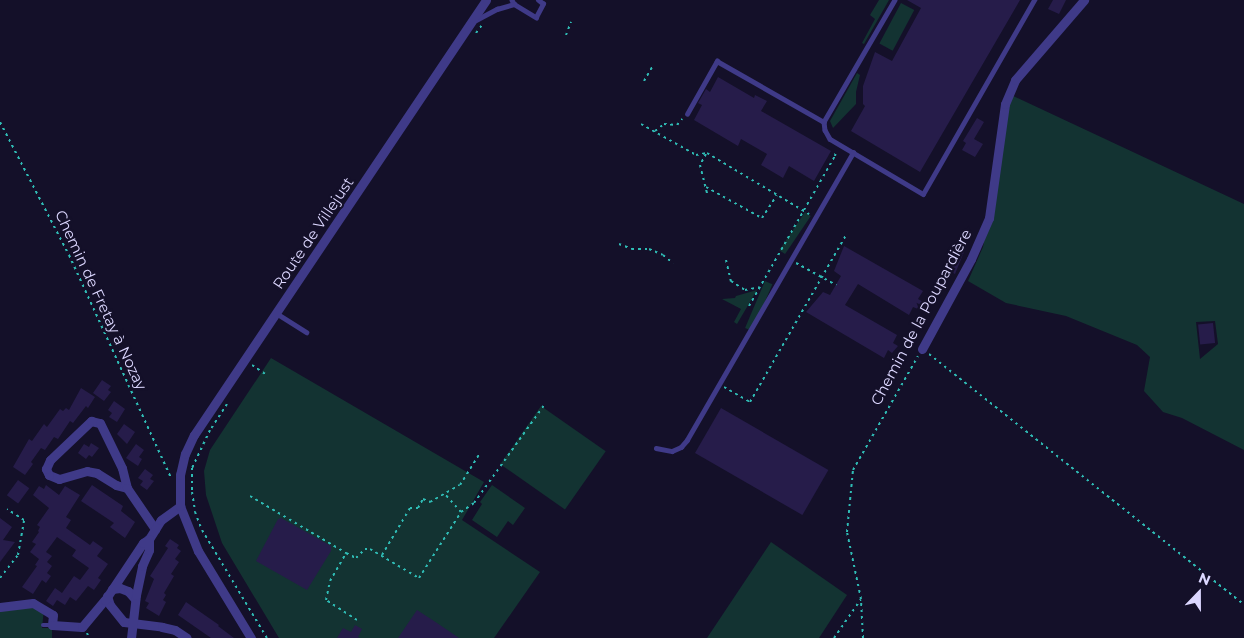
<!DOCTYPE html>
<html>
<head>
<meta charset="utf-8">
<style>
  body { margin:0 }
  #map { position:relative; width:1244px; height:638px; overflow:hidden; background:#141029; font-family:Montserrat,sans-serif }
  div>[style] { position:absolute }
  .green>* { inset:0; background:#133332; transform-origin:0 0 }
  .building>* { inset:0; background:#261c4a; transform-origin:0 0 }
  .path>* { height:2px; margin-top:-1px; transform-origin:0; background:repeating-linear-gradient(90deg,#2fbcb5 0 2.5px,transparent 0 6.5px) }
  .service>* { height:4.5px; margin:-2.25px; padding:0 2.25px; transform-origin:2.25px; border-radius:2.25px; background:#3f3a88 }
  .minor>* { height:9px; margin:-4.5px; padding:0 4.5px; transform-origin:4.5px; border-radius:4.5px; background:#3f3a88 }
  span { translate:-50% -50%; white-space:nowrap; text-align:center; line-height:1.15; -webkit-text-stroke:4.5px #141029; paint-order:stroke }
  .street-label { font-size:15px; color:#dcd7ff }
  .north { position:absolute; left:1174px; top:568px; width:50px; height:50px; -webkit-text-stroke:4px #141029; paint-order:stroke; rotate:22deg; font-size:14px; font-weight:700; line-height:20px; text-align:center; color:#dcd7ff }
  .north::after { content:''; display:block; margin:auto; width:18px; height:22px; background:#dcd7ff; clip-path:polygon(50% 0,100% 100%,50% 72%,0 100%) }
</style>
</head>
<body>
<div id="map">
  <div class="green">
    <div style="clip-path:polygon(879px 0,889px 0,864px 44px,862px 43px,875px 19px,870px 15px)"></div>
    <div style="left:901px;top:3px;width:15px;height:46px;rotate:28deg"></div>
    <div style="clip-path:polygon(857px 73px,860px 75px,856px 92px,856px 104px,833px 128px,830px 121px)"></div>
    <div style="clip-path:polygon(evenodd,1011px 95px,1244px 204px,1244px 450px,1182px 418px,1163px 412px,1144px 391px,1150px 357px,1137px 345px,1066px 316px,1006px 303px,968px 281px,983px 247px,1011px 95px,1215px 321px,1218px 344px,1200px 359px,1196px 322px,1215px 321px)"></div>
    <div style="left:805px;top:212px;width:7px;height:46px;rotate:34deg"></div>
    <div style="left:765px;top:281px;width:8px;height:51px;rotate:23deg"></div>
    <div style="clip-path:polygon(757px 290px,737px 324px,734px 322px,741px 309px,722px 299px,735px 298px,736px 296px)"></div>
    <div style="clip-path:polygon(271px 358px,484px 482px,462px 520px,540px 572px,494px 638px,279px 638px,222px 543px,206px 495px,204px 471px,210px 450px)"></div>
    <div style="left:541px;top:406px;width:79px;height:71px;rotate:35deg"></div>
    <div style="clip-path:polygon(492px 485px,525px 508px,513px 525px,508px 521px,497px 537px,472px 520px,482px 504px,480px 502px)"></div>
    <div style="clip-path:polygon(771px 542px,847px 595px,819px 638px,707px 638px)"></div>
    <div style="clip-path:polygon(9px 605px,44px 609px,42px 628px,52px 628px,52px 638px,0 638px,0 607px)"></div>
  </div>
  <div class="building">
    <div style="clip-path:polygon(907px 0,1020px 0,920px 172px,851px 131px,865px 106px,863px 104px,863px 86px,875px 52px,892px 61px,921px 8px)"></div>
    <div style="clip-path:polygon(1053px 0,1066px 0,1059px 14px,1048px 9px)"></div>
    <div style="clip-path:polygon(718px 77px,754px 98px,755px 95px,767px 101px,761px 111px,831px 151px,814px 181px,789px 166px,783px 178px,761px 165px,767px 154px,741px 139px,738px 146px,694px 120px,702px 105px,698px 103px,706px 89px,710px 92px)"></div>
    <div style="clip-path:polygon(977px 118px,984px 122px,974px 139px,983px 144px,975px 157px,962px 150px,966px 143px,963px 141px)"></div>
    <div style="clip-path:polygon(956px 243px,966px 247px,955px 274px,948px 270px,958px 252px,954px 250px)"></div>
    <div style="clip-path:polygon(844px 246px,923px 291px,918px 299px,923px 302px,918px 309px,913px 307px,909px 315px,858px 284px,845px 305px,897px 335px,893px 343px,898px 346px,892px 353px,888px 350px,884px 358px,806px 312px,823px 292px,830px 295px,841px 276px,834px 271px)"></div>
    <div style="left:1213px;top:323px;width:20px;height:15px;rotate:84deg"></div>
    <div style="clip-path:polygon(102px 380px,111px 386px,108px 390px,111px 392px,104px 401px,93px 393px)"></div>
    <div style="clip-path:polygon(81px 388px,95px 397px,88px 408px,86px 406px,73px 423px,70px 421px,58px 439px,54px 437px,45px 450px,41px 448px,31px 462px,33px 464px,25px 475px,13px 467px,29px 439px,32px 441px,44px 424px,47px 427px,60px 409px,63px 411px,66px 408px,69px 410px)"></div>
    <div style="clip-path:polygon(114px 401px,125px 409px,117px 422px,109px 417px,112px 413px,108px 410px)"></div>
    <div style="left:721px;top:408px;width:124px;height:52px;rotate:30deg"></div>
    <div style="clip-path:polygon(124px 424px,135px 432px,127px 444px,117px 434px)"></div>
    <div style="clip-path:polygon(91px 443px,99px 448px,92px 457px,89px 455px,86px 459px,78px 453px,84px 444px,89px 447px)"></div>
    <div style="clip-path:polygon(136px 444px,144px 450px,139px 457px,142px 459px,138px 466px,126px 458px)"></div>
    <div style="clip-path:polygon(145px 469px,153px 475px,150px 479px,154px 481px,147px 490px,140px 485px,143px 481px,138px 478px)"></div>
    <div style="left:18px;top:480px;width:14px;height:19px;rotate:36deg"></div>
    <div style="clip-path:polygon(46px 485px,59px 495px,65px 486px,80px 495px,66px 517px,71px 520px,66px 528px,90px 545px,93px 541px,103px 548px,97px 556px,108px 564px,98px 578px,101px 580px,94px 590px,88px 586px,76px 601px,70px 597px,65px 605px,57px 600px,53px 606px,46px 601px,55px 588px,62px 593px,74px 576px,80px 580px,89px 568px,72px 556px,76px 550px,57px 537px,46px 552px,52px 556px,47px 562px,52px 566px,47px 573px,51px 576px,46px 583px,42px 580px,33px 594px,22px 587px,37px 566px,35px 565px,39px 559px,30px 552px,36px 544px,32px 542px,39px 532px,38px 531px,40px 527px,37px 525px,49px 508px,33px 495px,39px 486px,44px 489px)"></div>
    <div style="clip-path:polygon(92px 485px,123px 506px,121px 511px,135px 522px,125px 538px,110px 527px,114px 523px,81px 501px)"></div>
    <div style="clip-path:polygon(0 518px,12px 527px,3px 540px,15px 542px,0 562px)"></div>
    <div style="clip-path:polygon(281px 518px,331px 546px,331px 551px,307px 590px,256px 561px,278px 519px)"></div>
    <div style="clip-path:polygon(170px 539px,179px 545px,177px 548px,181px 551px,175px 559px,179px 562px,171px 574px,174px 576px,164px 593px,166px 595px,163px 600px,166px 602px,159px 616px,146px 608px,149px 603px,145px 601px,154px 579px,150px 576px,168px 548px,165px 546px)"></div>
    <div style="clip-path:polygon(186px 602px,219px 625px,218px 626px,234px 638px,211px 638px,178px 615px)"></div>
    <div style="clip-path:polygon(417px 610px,437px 623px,459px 638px,398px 638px)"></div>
    <div style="clip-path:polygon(355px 625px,362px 629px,358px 637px,360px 638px,337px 638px,343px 628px,351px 632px)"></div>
  </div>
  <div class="path">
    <div style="left:476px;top:33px;width:10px;rotate:-53deg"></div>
    <div style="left:566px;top:35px;width:14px;rotate:-69deg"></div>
    <div style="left:644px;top:81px;width:16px;rotate:-60deg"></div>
    <div style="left:0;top:122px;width:150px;rotate:62.6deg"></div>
    <div style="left:69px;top:255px;width:245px;rotate:65.4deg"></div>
    <div style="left:641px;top:124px;width:63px;rotate:29.4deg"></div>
    <div style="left:696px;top:155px;width:11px;rotate:-10deg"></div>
    <div style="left:707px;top:153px;width:119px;rotate:30.9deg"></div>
    <div style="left:655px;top:131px;width:11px;rotate:-38deg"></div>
    <div style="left:664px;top:124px;width:13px;rotate:4deg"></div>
    <div style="left:677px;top:125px;width:8px;rotate:-50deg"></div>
    <div style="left:706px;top:154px;width:13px;rotate:119deg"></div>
    <div style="left:700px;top:165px;width:32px;rotate:76deg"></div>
    <div style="left:706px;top:187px;width:64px;rotate:29deg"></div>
    <div style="left:762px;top:218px;width:27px;rotate:-57deg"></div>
    <div style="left:619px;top:244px;width:14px;rotate:21deg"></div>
    <div style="left:632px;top:249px;width:17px"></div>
    <div style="left:649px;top:249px;width:15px;rotate:23deg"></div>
    <div style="left:663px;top:255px;width:13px;rotate:39deg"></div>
    <div style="left:726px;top:260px;width:22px;rotate:77deg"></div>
    <div style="left:731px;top:281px;width:17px;rotate:33deg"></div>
    <div style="left:745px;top:290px;width:15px;rotate:-11deg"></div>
    <div style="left:796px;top:263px;width:46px;rotate:28.8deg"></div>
    <div style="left:749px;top:306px;width:173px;rotate:-60.2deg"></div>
    <div style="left:835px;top:156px;width:5px;rotate:-79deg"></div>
    <div style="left:929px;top:354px;width:403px;rotate:38.5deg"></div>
    <div style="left:252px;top:365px;width:18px;rotate:34deg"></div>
    <div style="left:724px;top:387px;width:30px;rotate:30deg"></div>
    <div style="left:750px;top:402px;width:193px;rotate:-60.1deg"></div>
    <div style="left:227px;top:404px;width:31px;rotate:123deg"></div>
    <div style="left:210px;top:430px;width:42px;rotate:115.3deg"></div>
    <div style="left:192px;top:468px;width:24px;rotate:90deg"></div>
    <div style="left:192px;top:492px;width:20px;rotate:81deg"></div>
    <div style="left:195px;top:512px;width:19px;rotate:69deg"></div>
    <div style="left:202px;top:530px;width:126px;rotate:59deg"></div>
    <div style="left:250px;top:496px;width:112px;rotate:30.7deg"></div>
    <div style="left:461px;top:512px;width:16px;rotate:-35deg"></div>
    <div style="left:474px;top:503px;width:122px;rotate:-54.4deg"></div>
    <div style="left:382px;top:555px;width:55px;rotate:-59.2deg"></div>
    <div style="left:410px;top:508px;width:8px"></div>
    <div style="left:418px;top:508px;width:10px;rotate:-61deg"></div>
    <div style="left:423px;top:499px;width:8px;rotate:23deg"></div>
    <div style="left:430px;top:502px;width:34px;rotate:-30deg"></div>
    <div style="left:460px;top:485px;width:36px;rotate:-58deg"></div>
    <div style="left:0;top:578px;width:29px;rotate:-52deg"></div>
    <div style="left:18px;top:555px;width:36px;rotate:-80deg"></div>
    <div style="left:24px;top:520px;width:20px;rotate:-147deg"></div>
    <div style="left:357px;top:620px;width:37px;rotate:-147deg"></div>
    <div style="left:326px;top:600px;width:19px;rotate:-78deg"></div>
    <div style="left:330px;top:581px;width:32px;rotate:-60deg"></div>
    <div style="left:346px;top:553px;width:11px;rotate:27deg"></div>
    <div style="left:356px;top:558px;width:13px;rotate:-45deg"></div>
    <div style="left:365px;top:549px;width:5px"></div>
    <div style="left:370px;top:549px;width:57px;rotate:30.6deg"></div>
    <div style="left:419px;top:578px;width:78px;rotate:-57.5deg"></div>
    <div style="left:461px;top:512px;width:24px;rotate:-132deg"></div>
    <div style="left:87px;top:633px;width:5px;rotate:68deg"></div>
    <div style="left:834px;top:638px;width:47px;rotate:-55.3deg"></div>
    <div style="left:863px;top:638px;width:39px;rotate:-93deg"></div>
    <div style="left:861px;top:599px;width:68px;rotate:-101.8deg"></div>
    <div style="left:847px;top:532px;width:62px;rotate:-84.5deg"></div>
    <div style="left:853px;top:470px;width:131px;rotate:-60.3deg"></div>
  </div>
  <div class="service">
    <div style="left:512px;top:0;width:4px;rotate:63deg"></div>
    <div style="left:514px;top:4px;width:26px;rotate:31deg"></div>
    <div style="left:536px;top:17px;width:15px;rotate:-62deg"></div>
    <div style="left:543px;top:4px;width:6px;rotate:-141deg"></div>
    <div style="left:895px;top:0;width:141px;rotate:120.2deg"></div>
    <div style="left:824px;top:122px;width:8px;rotate:83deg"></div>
    <div style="left:825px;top:130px;width:10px;rotate:61deg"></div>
    <div style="left:830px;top:139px;width:108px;rotate:30.6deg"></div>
    <div style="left:923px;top:194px;width:224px;rotate:-60.2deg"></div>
    <div style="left:476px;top:20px;width:24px;rotate:-28deg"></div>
    <div style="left:497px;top:9px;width:18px;rotate:-16deg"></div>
    <div style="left:687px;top:114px;width:61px;rotate:-60.5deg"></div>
    <div style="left:717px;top:61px;width:123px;rotate:29.7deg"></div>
    <div style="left:276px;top:313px;width:36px;rotate:32deg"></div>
    <div style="left:656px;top:448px;width:16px;rotate:11deg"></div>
    <div style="left:672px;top:451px;width:10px;rotate:-24deg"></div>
    <div style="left:681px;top:447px;width:9px;rotate:-49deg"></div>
    <div style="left:687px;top:440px;width:332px;rotate:-60deg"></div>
    <div style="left:43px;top:625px;width:9px"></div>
  </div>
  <div class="minor">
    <div style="left:922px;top:349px;width:102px;rotate:-61.4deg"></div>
    <div style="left:971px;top:259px;width:45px;rotate:-66.3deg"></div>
    <div style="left:989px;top:218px;width:115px;rotate:-82deg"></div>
    <div style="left:1005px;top:104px;width:26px;rotate:-67deg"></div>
    <div style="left:1015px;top:80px;width:106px;rotate:-49.2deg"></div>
    <div style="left:127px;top:488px;width:11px;rotate:-165deg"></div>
    <div style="left:116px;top:485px;width:22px;rotate:-148deg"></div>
    <div style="left:97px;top:473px;width:10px;rotate:-169deg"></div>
    <div style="left:87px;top:471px;width:29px;rotate:164deg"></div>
    <div style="left:59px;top:479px;width:11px;rotate:-158deg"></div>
    <div style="left:49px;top:475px;width:7px;rotate:-117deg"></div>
    <div style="left:46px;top:469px;width:10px;rotate:-66deg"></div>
    <div style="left:50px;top:460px;width:57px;rotate:-43.6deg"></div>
    <div style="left:91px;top:421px;width:9px;rotate:13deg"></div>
    <div style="left:100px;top:423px;width:50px;rotate:63.9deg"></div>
    <div style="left:122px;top:468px;width:21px;rotate:76deg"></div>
    <div style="left:127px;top:488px;width:50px;rotate:55.7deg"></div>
    <div style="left:112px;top:589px;width:8px;rotate:-7deg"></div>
    <div style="left:120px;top:588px;width:9px;rotate:21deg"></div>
    <div style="left:128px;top:591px;width:11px;rotate:49deg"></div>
    <div style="left:107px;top:596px;width:9px;rotate:72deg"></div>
    <div style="left:110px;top:605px;width:22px;rotate:51deg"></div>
    <div style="left:124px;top:622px;width:38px;rotate:7deg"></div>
    <div style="left:162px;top:627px;width:13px;rotate:13deg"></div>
    <div style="left:175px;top:630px;width:14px;rotate:34deg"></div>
    <div style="left:0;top:607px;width:33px;rotate:-7deg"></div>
    <div style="left:33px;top:603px;width:23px;rotate:31deg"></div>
    <div style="left:53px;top:615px;width:10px;rotate:96deg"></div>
    <div style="left:52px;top:625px;width:30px;rotate:4deg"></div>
    <div style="left:82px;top:627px;width:35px;rotate:-50deg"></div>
    <div style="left:105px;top:600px;width:69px;rotate:-56.3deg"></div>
    <div style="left:143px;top:543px;width:7px;rotate:-34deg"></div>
    <div style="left:149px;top:539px;width:22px;rotate:-58deg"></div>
    <div style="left:161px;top:520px;width:24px;rotate:-36deg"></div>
    <div style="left:131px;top:638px;width:43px;rotate:-83.4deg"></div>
    <div style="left:136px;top:595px;width:30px;rotate:-78deg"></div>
    <div style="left:142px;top:566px;width:17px;rotate:-66deg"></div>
    <div style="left:149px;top:550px;width:11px;rotate:-90deg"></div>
    <div style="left:251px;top:638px;width:102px;rotate:-121.3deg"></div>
    <div style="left:198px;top:551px;width:48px;rotate:-111.8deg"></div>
    <div style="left:180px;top:506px;width:31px;rotate:-90deg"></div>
    <div style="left:180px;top:475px;width:22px;rotate:-77deg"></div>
    <div style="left:185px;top:454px;width:21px;rotate:-65deg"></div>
    <div style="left:194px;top:435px;width:524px;rotate:-56.13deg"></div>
  </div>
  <div class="street-label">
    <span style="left:313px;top:233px;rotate:-56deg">Route de Villejust</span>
    <span style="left:101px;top:300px;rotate:65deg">Chemin de Fretay à Nozay</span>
    <span style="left:921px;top:317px;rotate:-62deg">Chemin de la Poupardière</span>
  </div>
  <div class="north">N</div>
</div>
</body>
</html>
